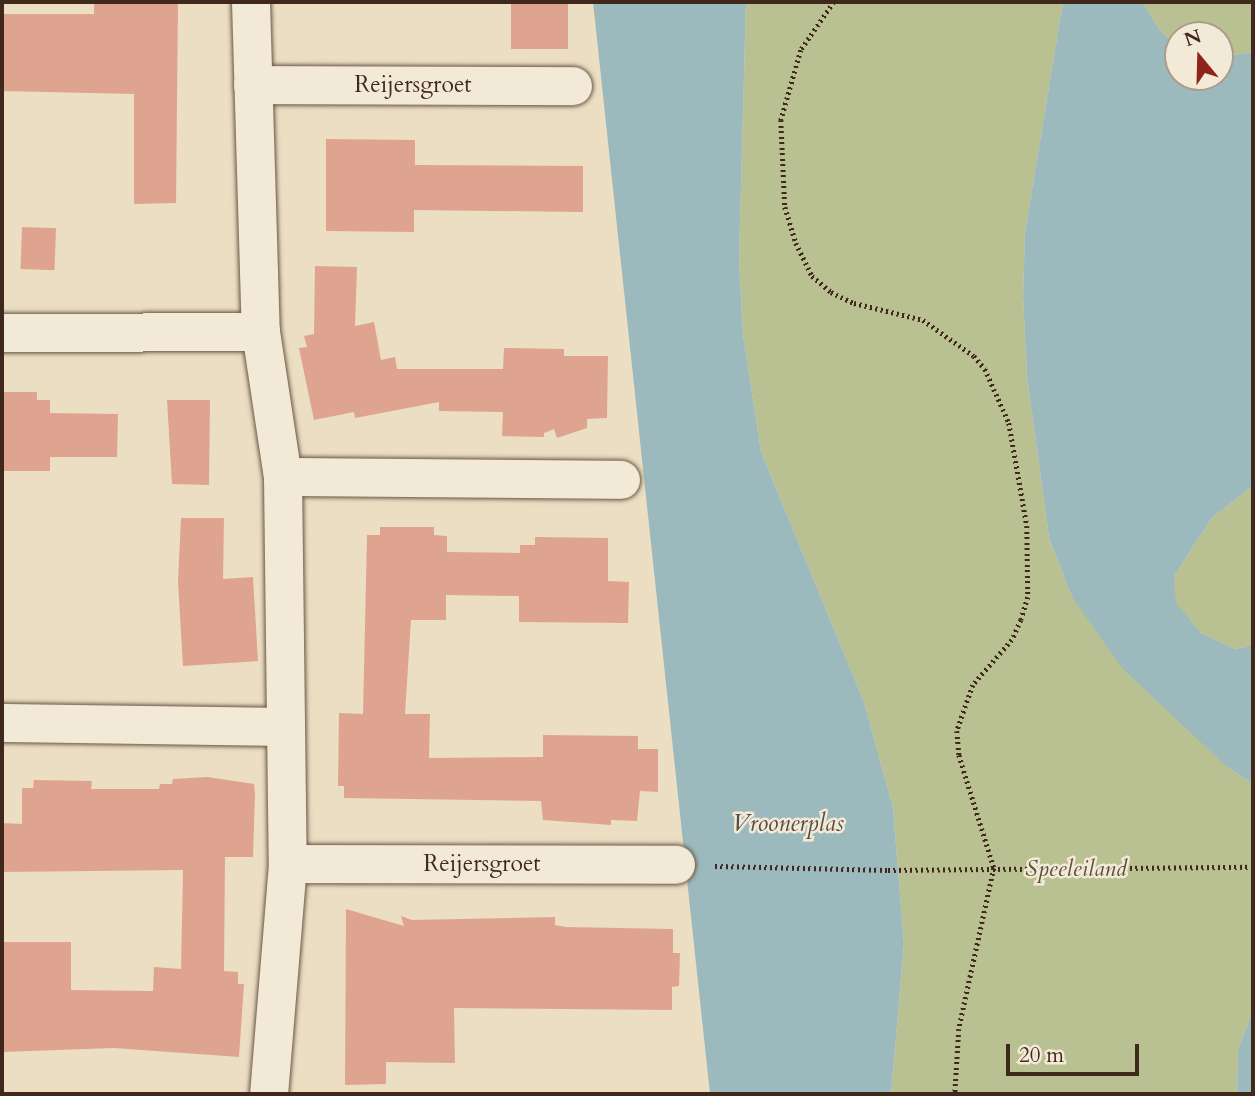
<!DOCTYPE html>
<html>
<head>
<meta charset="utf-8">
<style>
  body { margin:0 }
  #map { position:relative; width:1255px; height:1096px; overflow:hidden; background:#ebdec2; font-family:Cardo,serif }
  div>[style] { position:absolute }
  .green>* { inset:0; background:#b9c192 }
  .water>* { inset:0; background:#9cbabd }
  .building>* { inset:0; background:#dfa490; transform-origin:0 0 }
  .path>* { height:4.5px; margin-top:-2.25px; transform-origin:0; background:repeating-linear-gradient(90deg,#40281c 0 2px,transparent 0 5.5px) }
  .roads { filter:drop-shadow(0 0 2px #6b5646) drop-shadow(0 0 2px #6b5646) }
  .street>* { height:38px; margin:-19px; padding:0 19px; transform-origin:19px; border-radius:19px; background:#f2ead7 }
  span { translate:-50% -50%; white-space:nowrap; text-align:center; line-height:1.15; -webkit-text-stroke:5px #f2ead7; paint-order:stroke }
  .street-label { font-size:23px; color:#40281c }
  .park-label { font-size:23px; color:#5e4e3a; font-style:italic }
  .water-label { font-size:24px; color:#574c44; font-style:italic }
  .frame { position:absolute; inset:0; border:4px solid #40281c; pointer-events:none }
  .north { position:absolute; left:1164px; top:21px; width:70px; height:70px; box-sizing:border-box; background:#f2ead7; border:2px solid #ab9c8c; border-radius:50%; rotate:341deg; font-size:19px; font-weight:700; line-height:28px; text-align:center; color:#40281c }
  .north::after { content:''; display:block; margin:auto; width:24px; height:32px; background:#8f2418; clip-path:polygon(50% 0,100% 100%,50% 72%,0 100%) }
  .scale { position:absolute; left:1006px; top:1044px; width:133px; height:32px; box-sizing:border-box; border:4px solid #40281c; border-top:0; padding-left:9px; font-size:21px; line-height:24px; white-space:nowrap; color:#40281c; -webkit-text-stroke:5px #f2ead7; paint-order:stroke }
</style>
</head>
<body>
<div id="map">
  <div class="green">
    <div style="clip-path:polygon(746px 2px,1063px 2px,1025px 232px,1023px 296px,1027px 376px,1049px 538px,1072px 597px,1226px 766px,1253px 784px,1253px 1010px,1238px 1051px,1237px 1094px,891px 1094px,904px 944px,893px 808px,864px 702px,761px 452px,743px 334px,739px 260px)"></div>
    <div style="clip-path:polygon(1142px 2px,1253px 2px,1253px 52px,1220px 57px,1220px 35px,1178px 35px,1178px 47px,1159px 29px)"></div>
    <div style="clip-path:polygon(1253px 485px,1253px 645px,1235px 649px,1201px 633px,1175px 603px,1174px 576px,1211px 519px)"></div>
  </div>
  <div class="water">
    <div style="clip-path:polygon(593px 2px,746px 2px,739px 260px,743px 334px,761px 452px,864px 702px,893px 808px,904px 944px,891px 1094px,710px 1094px)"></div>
    <div style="clip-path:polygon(1063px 2px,1142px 2px,1159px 29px,1178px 47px,1178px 77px,1220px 77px,1220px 57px,1253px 52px,1253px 485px,1211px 519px,1174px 576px,1176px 603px,1201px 633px,1235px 649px,1253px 645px,1253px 784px,1226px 766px,1123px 669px,1072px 597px,1049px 538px,1027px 376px,1023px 296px,1025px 232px)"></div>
    <div style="clip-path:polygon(1253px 1010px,1253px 1094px,1237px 1094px,1238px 1051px)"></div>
  </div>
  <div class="building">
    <div style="left:511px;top:2px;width:57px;height:47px"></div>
    <div style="clip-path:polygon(94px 3px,178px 4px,176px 203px,134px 204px,134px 94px,2px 91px,2px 14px,94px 14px)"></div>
    <div style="clip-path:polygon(326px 139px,415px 140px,415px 165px,583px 166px,583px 212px,414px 210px,414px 232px,326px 231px)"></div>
    <div style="left:22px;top:227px;width:34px;height:42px;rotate:2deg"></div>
    <div style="clip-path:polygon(315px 266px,357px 267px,355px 326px,374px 322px,381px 360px,395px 357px,397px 369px,503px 369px,504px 348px,564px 349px,564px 356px,608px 356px,607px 418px,587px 419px,587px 428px,557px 438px,554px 429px,544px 433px,544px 437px,502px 436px,503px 412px,439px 411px,439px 402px,355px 418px,354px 412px,314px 420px,299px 348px,307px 347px,304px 336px,314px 334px)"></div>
    <div style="clip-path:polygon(2px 392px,37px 392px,37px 400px,50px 400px,50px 413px,118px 414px,117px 457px,50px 457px,50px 471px,2px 471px)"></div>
    <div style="clip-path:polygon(167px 400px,210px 400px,209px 485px,172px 484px)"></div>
    <div style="clip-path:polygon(181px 518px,224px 518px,223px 579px,253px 577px,258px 661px,183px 666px,178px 582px)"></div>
    <div style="clip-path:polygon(380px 527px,434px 527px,434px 535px,447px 536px,447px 552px,520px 553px,520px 545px,535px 545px,535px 537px,608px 538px,608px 581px,629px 582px,628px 623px,519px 622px,519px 596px,446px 595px,446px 620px,411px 620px,405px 714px,430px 714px,429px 758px,543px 757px,543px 735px,638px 736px,638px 749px,658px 749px,658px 792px,640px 791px,637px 821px,611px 820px,611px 825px,543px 820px,541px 801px,344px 798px,344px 786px,338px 786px,339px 713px,363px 714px,367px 535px,380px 535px)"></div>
    <div style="clip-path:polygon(207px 777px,254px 784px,255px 794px,253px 857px,225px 857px,224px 971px,238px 972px,238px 984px,244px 984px,239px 1057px,114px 1048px,2px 1052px,2px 942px,71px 942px,71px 990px,153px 991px,154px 967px,181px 969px,183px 870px,2px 872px,2px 823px,22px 824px,22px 788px,33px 788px,34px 780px,92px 781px,91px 789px,159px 789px,160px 784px,172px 784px,173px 779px)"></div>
    <div style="clip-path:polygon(346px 909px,404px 926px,401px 916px,412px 920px,555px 917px,555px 925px,566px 927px,673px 929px,673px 953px,680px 953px,679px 986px,672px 987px,672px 1010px,454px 1008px,455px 1063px,386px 1062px,386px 1084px,345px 1085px)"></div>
  </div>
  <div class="path">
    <div style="left:834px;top:2px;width:58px;rotate:124.5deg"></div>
    <div style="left:801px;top:50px;width:73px;rotate:105.9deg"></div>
    <div style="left:781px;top:120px;width:87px;rotate:87.4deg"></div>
    <div style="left:785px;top:207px;width:38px;rotate:73deg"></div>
    <div style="left:796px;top:243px;width:37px;rotate:64deg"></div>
    <div style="left:812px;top:276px;width:25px;rotate:40deg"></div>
    <div style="left:831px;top:292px;width:25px;rotate:26deg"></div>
    <div style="left:854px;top:303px;width:71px;rotate:13.8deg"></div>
    <div style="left:923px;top:320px;width:62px;rotate:35.2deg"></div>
    <div style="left:974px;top:356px;width:17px;rotate:50deg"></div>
    <div style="left:985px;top:369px;width:59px;rotate:66deg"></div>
    <div style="left:1009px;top:423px;width:105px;rotate:80.1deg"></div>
    <div style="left:1027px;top:526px;width:71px;rotate:89.2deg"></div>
    <div style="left:1028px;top:597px;width:24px;rotate:107deg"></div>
    <div style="left:1021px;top:620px;width:22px;rotate:114deg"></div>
    <div style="left:1012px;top:640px;width:60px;rotate:130.9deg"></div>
    <div style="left:973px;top:685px;width:49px;rotate:109.2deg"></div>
    <div style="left:957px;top:731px;width:24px;rotate:85deg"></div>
    <div style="left:959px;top:755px;width:118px;rotate:72.8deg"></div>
    <div style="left:994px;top:868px;width:165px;rotate:102.3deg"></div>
    <div style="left:959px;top:1029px;width:65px;rotate:93.5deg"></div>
    <div style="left:715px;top:866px;width:173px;rotate:1.3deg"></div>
    <div style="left:888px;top:870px;width:365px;rotate:-0.5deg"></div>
  </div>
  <div class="roads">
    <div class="street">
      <div style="left:251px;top:2px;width:330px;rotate:88.3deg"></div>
      <div style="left:261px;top:332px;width:147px;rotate:81.4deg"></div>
      <div style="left:283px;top:477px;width:387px;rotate:89.3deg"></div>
      <div style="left:288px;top:864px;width:231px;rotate:94.7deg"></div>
      <div style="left:253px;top:85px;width:320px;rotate:0.2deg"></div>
      <div style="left:2px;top:333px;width:259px;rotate:-0.2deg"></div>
      <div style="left:283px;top:477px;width:338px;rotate:0.5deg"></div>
      <div style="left:2px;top:723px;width:282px;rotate:0.8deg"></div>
      <div style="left:288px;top:864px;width:388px;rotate:0.1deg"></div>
    </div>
  </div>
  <div class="street-label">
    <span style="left:413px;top:85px">Reijersgroet</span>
    <span style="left:482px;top:864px">Reijersgroet</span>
  </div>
  <div class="park-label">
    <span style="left:1076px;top:869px">Speeleiland</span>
  </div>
  <div class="water-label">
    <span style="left:788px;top:824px">Vroonerplas</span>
  </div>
  <div class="frame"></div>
  <div class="north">N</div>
  <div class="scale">20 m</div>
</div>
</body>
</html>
